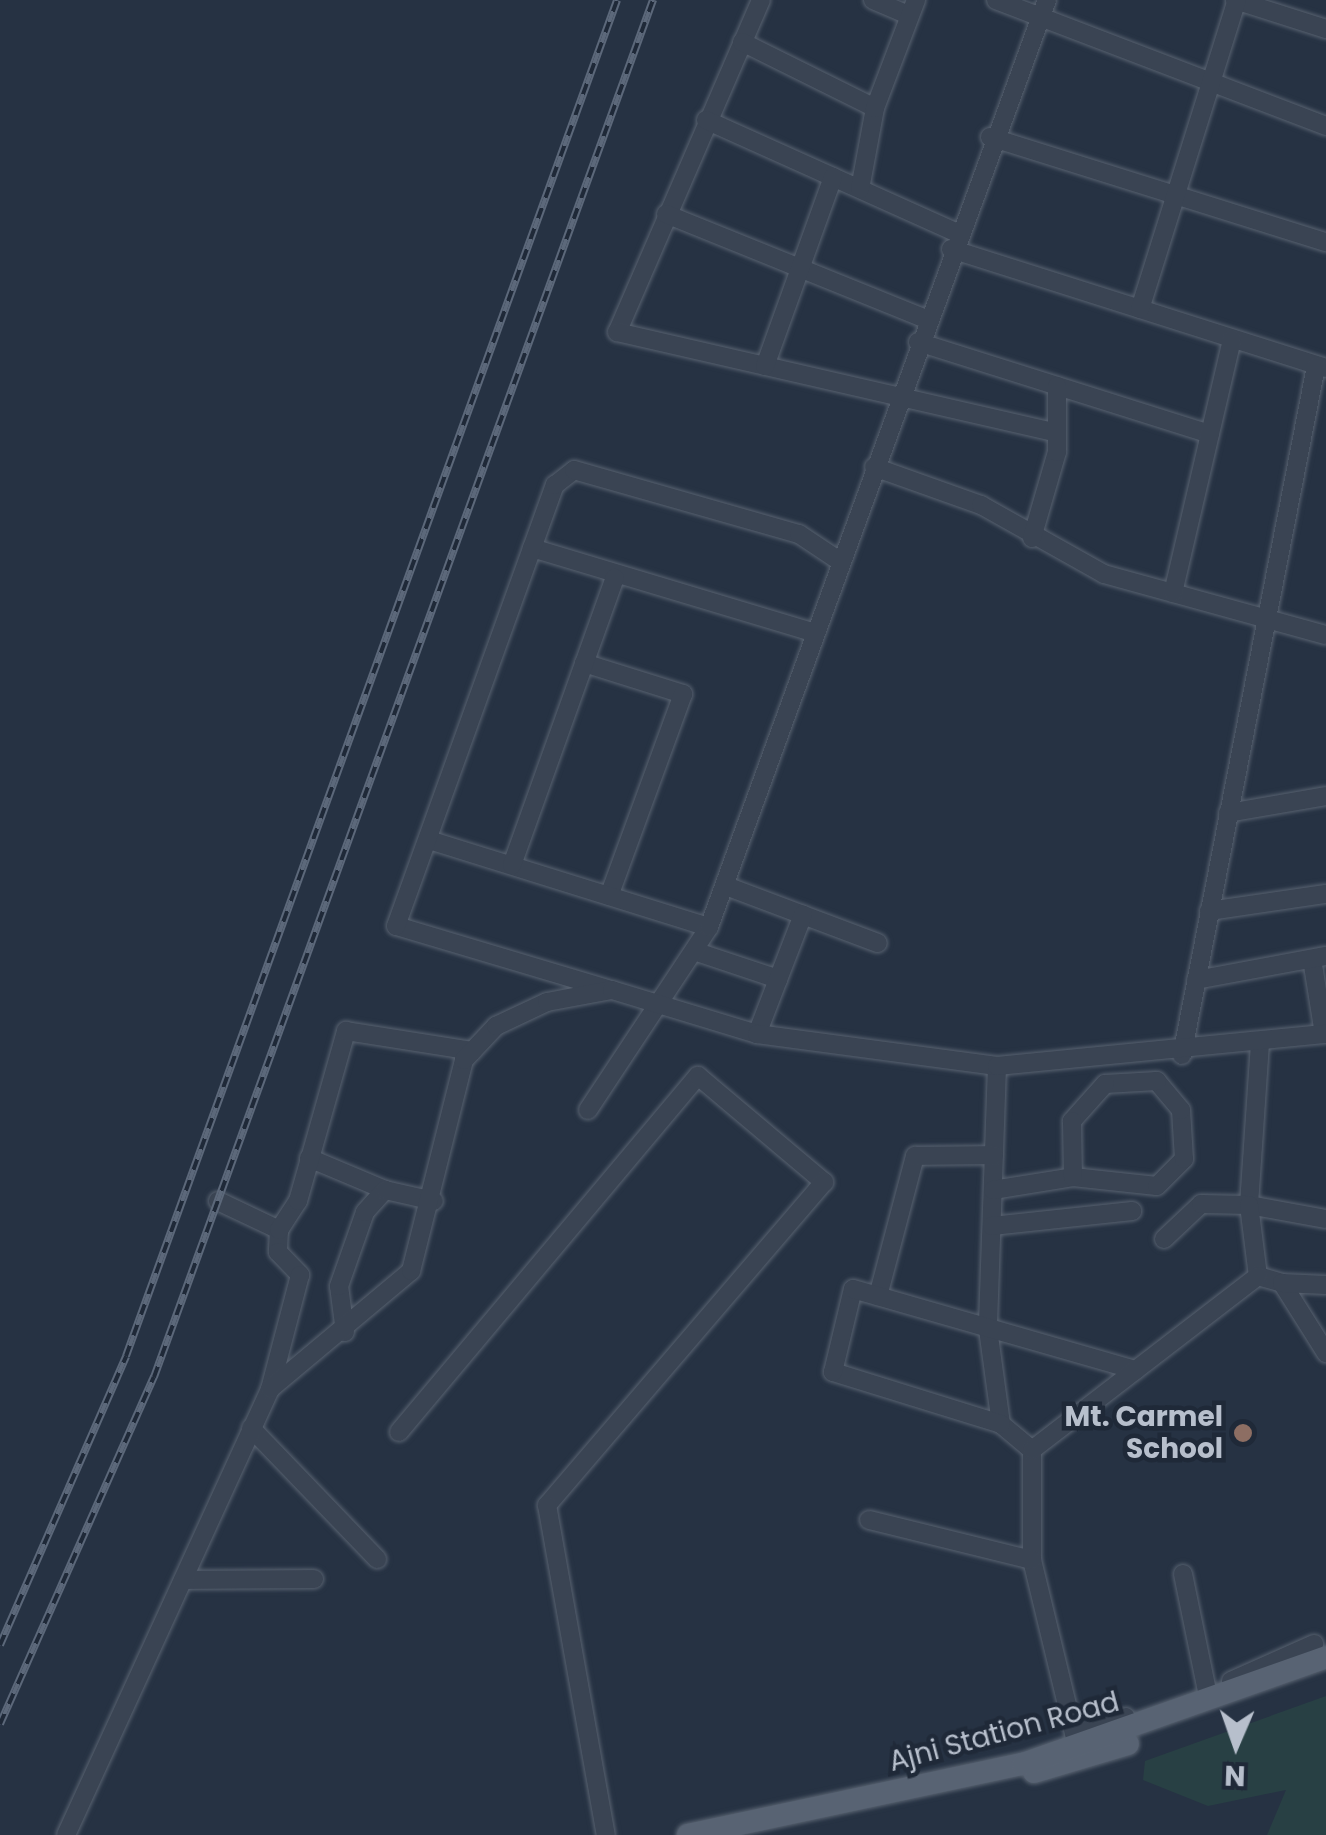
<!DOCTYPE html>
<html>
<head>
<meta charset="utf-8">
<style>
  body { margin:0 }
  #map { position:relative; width:1326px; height:1835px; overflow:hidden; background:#263243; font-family:Poppins,sans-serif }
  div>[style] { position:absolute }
  .green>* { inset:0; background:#284044 }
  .roads { filter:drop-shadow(0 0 2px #586270) drop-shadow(0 0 2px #586270) }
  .minor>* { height:18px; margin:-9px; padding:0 9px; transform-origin:9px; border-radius:9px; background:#3a4453 }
  .major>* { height:22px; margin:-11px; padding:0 11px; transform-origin:11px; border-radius:11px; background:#586373 }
  .rail>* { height:8px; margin-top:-4px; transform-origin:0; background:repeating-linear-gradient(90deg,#1f2938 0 11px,#5c687a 0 22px); box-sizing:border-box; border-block:2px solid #5c687a }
  .dots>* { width:28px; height:28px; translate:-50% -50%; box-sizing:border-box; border:5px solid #1f2938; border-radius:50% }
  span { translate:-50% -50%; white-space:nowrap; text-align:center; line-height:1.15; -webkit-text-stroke:9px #1f2938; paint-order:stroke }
  .poi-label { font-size:28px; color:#b7bfcc; font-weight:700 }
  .right { translate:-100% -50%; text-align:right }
  .street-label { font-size:28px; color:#b7bfcc }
  .north { position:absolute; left:1186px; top:1695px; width:100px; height:100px; -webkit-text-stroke:8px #1f2938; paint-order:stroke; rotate:182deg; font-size:28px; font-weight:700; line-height:40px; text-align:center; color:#b7bfcc }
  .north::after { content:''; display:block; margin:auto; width:35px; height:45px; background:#b7bfcc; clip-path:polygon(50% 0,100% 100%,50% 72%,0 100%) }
</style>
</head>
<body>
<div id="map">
  <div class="green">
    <div style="clip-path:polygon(1326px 1696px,1326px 1835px,1267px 1835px,1286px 1790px,1208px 1806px,1143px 1780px,1145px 1761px)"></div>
  </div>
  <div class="roads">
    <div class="minor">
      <div style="left:761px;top:0;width:362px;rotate:113.4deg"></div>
      <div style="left:617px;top:332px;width:451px;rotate:12.9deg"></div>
      <div style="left:873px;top:0;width:39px;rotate:23deg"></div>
      <div style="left:996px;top:0;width:353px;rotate:20.9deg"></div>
      <div style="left:1235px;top:0;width:96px;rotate:17.7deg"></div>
      <div style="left:742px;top:42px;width:148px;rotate:26.4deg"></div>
      <div style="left:706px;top:120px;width:275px;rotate:24.2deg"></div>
      <div style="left:990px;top:137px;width:352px;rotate:17.4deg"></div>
      <div style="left:860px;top:189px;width:82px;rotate:-79.5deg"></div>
      <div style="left:875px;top:108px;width:116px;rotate:-69.2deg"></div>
      <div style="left:666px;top:214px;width:280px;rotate:22deg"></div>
      <div style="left:951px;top:249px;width:393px;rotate:17.6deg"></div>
      <div style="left:1140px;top:309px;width:324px;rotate:-72.6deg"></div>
      <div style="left:918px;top:342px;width:306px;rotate:17.5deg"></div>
      <div style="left:765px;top:366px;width:201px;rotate:-70.2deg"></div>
      <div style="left:874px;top:467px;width:114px;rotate:19.6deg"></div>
      <div style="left:981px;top:505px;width:141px;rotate:29.3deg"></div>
      <div style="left:1104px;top:574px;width:230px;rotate:15.4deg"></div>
      <div style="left:1032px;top:538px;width:90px;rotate:-73.8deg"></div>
      <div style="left:1057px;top:452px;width:66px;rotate:-90deg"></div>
      <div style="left:532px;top:548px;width:296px;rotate:16.7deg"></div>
      <div style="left:1173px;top:593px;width:261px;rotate:-76.9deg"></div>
      <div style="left:584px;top:663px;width:104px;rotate:17.4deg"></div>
      <div style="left:683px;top:694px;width:215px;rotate:110.1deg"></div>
      <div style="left:1228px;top:813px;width:99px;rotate:-9.8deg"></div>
      <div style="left:429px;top:840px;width:293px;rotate:17.3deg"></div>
      <div style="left:512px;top:865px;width:305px;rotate:-70.3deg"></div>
      <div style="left:726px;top:886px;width:162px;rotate:20.6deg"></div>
      <div style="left:1209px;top:911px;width:118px;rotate:-8.3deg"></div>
      <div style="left:694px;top:951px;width:89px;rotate:18.4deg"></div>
      <div style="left:1312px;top:959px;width:76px;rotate:80.9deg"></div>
      <div style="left:1196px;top:980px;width:132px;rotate:-10.5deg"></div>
      <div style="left:608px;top:989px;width:221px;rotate:-163.4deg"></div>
      <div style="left:396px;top:926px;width:469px;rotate:-70.2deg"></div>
      <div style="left:555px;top:485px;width:24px;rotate:-38deg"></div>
      <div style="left:574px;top:470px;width:234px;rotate:15.9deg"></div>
      <div style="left:799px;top:534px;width:50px;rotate:33.7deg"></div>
      <div style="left:757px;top:1034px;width:128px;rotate:-68.9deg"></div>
      <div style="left:1260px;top:1043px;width:162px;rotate:93.9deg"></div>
      <div style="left:1249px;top:1205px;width:78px;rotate:10.3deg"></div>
      <div style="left:1182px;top:1055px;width:702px;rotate:-78.99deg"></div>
      <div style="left:997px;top:1066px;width:263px;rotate:92deg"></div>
      <div style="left:988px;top:1329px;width:96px;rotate:82.2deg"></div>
      <div style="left:588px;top:1110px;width:219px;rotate:-56.5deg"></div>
      <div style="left:709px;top:927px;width:987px;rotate:-69.97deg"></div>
      <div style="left:309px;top:1158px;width:82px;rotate:22.8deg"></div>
      <div style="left:993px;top:1190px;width:81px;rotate:-9.2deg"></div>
      <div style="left:1073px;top:1177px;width:84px;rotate:6.1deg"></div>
      <div style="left:1157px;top:1186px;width:38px;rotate:-45deg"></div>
      <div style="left:1184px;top:1159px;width:49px;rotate:-93.5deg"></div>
      <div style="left:1181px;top:1110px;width:38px;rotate:-130deg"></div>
      <div style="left:1157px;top:1081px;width:52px;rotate:176.7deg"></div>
      <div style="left:1105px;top:1084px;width:50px;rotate:131.7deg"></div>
      <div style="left:1072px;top:1121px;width:56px;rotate:89deg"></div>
      <div style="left:218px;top:1201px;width:68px;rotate:25.4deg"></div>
      <div style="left:279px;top:1230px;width:22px;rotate:93deg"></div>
      <div style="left:278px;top:1252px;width:32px;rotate:46deg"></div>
      <div style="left:300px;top:1275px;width:118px;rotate:104.7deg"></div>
      <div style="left:992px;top:1226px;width:141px;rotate:-6.1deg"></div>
      <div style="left:279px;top:1230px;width:35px;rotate:-57deg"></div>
      <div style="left:298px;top:1201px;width:177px;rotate:-74.2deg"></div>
      <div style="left:346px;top:1031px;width:128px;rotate:9deg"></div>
      <div style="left:1164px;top:1239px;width:51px;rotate:-43.4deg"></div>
      <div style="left:1201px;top:1204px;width:48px;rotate:1.2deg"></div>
      <div style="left:1249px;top:1205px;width:72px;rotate:82.8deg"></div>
      <div style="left:1258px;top:1276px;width:25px;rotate:16deg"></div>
      <div style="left:1282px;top:1283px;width:83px;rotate:57.8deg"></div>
      <div style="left:1282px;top:1283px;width:44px;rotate:2.6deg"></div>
      <div style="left:878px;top:1296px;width:145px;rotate:-75.2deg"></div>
      <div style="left:915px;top:1156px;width:79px;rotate:-0.7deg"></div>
      <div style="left:345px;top:1332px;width:46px;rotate:-97.4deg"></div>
      <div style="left:339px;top:1286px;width:78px;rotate:-70.6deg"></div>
      <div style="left:365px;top:1212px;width:30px;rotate:-48deg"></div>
      <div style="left:385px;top:1190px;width:50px;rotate:12.7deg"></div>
      <div style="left:251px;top:1428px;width:182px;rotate:46.1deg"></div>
      <div style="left:399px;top:1432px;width:465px;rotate:-50deg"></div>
      <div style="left:698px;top:1076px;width:165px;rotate:40.1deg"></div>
      <div style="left:824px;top:1182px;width:426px;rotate:130.6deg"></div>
      <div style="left:547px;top:1505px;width:335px;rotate:79.9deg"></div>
      <div style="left:1032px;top:1450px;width:40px;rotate:-140deg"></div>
      <div style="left:1001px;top:1424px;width:176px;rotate:-162.8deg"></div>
      <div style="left:833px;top:1372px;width:85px;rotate:-76.5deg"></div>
      <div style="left:853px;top:1289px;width:294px;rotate:16deg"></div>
      <div style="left:1032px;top:1450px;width:110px;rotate:90deg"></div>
      <div style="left:1032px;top:1560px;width:200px;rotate:76.4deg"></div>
      <div style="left:1032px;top:1450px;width:285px;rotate:-37.6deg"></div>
      <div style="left:869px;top:1520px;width:168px;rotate:13.8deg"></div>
      <div style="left:1183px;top:1574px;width:119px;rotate:78.4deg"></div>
      <div style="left:183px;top:1580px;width:131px;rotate:-0.4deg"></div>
      <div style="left:1231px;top:1681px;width:91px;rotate:-24deg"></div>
      <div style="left:1074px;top:1732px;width:54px;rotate:-16.1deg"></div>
      <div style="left:66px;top:1835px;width:490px;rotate:-65.4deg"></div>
      <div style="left:270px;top:1389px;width:184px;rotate:-39.9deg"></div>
      <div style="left:411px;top:1271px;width:218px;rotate:-75.9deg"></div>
      <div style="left:464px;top:1060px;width:47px;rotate:-46.7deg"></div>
      <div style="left:496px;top:1026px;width:56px;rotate:-25.2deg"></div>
      <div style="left:547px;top:1002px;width:66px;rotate:-10.5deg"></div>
      <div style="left:612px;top:990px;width:152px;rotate:16.9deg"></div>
      <div style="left:757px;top:1034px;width:242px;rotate:7.6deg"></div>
      <div style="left:997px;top:1066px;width:331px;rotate:-5.6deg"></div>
    </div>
    <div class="major">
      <div style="left:1034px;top:1772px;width:98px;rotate:-16.6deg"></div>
      <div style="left:688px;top:1835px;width:342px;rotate:-12deg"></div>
      <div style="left:1023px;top:1764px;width:321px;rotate:-19.4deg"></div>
    </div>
  </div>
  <div class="rail">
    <div style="left:0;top:1645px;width:315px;rotate:-66.4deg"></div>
    <div style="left:126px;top:1356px;width:1442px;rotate:-70.09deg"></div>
    <div style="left:0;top:1724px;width:380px;rotate:-66.1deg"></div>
    <div style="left:154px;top:1377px;width:1465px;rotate:-70.08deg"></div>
  </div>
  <div class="dots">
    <div style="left:1243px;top:1433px;background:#8d6e63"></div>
  </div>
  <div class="poi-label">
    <span class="right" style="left:1223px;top:1433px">Mt. Carmel<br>School</span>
  </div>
  <div class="street-label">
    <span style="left:1004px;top:1732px;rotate:-15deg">Ajni Station Road</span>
  </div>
  <div class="north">N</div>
</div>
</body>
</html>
